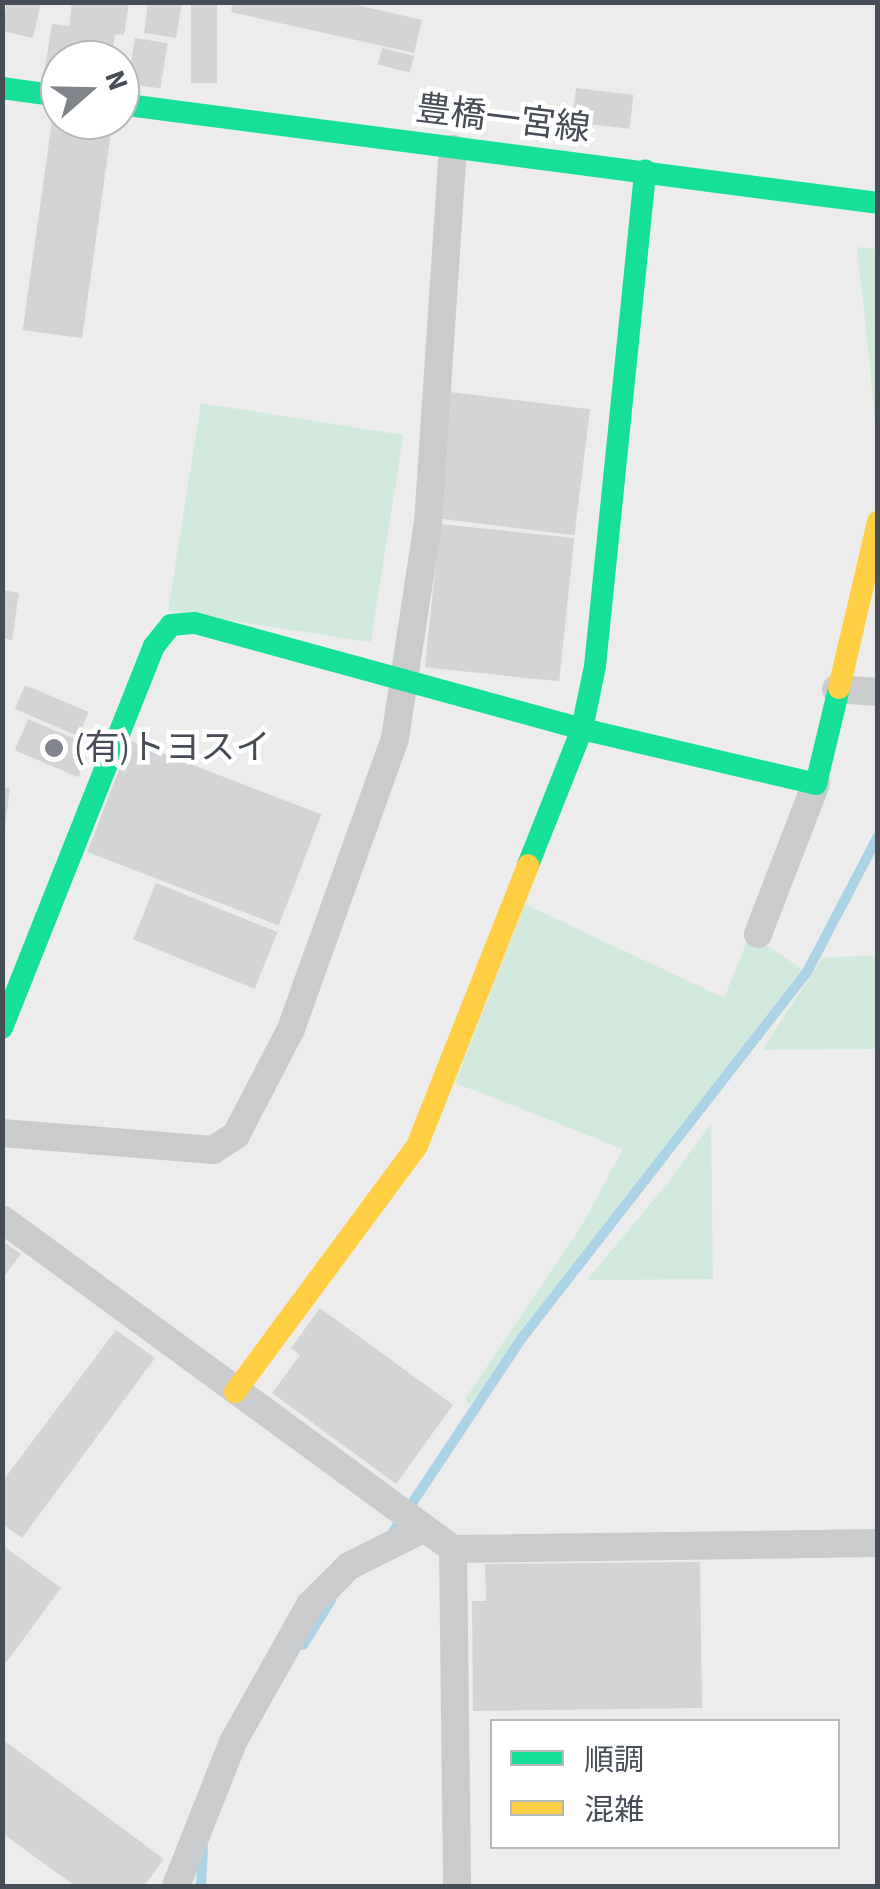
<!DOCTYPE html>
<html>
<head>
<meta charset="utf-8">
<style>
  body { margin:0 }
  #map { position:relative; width:880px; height:1889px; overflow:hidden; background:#edecec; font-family:"Source Sans 3","Noto Sans JP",sans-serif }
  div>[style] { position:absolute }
  .green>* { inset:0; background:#d2eade; transform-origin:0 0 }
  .stream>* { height:10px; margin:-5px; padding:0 5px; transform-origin:5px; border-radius:5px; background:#aad3e6 }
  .building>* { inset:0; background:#d4d4d7; transform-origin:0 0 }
  .street>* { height:28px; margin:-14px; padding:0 14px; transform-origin:14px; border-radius:14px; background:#c9cbcd }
  .fast>* { height:22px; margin:-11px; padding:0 11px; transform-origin:11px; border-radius:11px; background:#16e098 }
  .slow>* { height:22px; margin:-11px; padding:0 11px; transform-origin:11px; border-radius:11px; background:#ffcf43 }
  .dots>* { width:28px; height:28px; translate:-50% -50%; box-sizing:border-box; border:5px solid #fff; border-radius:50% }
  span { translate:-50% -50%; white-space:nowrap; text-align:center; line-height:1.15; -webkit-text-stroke:9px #fff; paint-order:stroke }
  .street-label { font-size:35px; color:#464d57 }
  .poi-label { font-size:35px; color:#464d57 }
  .left { translate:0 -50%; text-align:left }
  .frame { position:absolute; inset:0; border:5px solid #464d57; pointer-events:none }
  .legend { position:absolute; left:490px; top:1719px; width:350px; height:130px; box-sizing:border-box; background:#fff; border:2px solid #b5b8bc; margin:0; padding:12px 18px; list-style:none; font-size:30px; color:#464d57 }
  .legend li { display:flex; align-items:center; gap:20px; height:50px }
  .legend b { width:50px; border:2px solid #b5b8bc }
  .north { position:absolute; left:40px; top:40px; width:100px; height:100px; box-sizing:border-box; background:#fff; border:2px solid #b5b8bc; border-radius:50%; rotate:70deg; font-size:28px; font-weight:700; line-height:40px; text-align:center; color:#464d57 }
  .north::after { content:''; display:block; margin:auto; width:35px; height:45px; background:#80858b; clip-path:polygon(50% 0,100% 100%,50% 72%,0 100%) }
</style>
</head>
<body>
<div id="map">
  <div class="green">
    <div style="clip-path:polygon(857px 247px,877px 249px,877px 450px,870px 366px)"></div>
    <div style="left:201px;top:403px;width:205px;height:210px;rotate:9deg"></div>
    <div style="clip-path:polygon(525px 904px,724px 998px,750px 934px,802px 969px,470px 1404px,465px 1399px,582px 1225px,623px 1149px,455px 1083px)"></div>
    <div style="clip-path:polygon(877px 956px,877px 1049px,762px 1050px,823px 957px)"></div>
    <div style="clip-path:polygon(711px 1123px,713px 1279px,587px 1280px,670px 1180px)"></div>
  </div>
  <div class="stream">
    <div style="left:389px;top:1538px;width:240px;rotate:-56.4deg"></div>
    <div style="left:522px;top:1338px;width:464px;rotate:-52.1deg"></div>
    <div style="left:807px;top:972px;width:153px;rotate:-62.4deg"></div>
    <div style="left:303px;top:1645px;width:53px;rotate:-58.1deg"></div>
    <div style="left:201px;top:1886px;width:38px;rotate:-87deg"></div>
  </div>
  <div class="building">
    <div style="clip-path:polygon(7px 2px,41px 2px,33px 38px,2px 31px)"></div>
    <div style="clip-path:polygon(72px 2px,129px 2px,124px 35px,115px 34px,111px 60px,60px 60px,60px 69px,45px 67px,52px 24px,69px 26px)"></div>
    <div style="clip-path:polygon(148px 2px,182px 2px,176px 38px,144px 33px)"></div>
    <div style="left:191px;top:2px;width:26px;height:81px"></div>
    <div style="clip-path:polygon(233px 2px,344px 2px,422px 20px,414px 53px,231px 12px)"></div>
    <div style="left:135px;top:38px;width:33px;height:46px;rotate:9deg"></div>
    <div style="left:382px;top:48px;width:33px;height:17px;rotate:14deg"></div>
    <div style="left:576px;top:88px;width:58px;height:34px;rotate:7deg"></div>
    <div style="left:52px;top:121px;width:60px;height:211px;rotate:8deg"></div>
    <div style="left:450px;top:392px;width:141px;height:127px;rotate:7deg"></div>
    <div style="left:440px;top:524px;width:135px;height:144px;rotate:6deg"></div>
    <div style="clip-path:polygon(2px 590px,19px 593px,12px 640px,2px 638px)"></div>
    <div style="left:25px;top:685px;width:69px;height:26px;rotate:23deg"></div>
    <div style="left:28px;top:719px;width:69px;height:34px;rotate:23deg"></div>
    <div style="left:130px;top:741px;width:205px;height:119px;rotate:21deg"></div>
    <div style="left:2px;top:787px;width:8px;height:71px;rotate:7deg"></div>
    <div style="left:156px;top:883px;width:131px;height:61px;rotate:22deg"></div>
    <div style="clip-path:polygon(2px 1241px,21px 1254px,2px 1279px)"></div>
    <div style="clip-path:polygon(320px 1308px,453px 1405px,396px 1484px,272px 1393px,300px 1355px,291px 1348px)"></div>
    <div style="clip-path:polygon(116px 1330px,155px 1358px,22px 1538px,2px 1524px,2px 1482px)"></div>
    <div style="clip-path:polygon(2px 1545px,61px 1588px,2px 1668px)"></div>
    <div style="clip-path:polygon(700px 1562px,702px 1708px,473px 1711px,472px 1601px,486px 1601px,485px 1564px)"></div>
    <div style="clip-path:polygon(2px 1739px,164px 1859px,144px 1886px,75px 1886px,2px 1833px)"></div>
  </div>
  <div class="street">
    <div style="left:836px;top:689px;width:42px;rotate:4.1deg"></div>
    <div style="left:758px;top:934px;width:161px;rotate:-68.9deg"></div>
    <div style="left:2px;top:1133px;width:212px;rotate:4.6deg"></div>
    <div style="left:213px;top:1150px;width:27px;rotate:-33deg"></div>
    <div style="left:236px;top:1135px;width:119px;rotate:-62.6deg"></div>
    <div style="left:291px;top:1029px;width:309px;rotate:-70.3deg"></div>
    <div style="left:395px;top:738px;width:218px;rotate:-81.3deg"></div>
    <div style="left:428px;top:523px;width:375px;rotate:-86.2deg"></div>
    <div style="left:2px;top:1219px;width:559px;rotate:36.19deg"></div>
    <div style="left:453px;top:1549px;width:425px;rotate:-0.8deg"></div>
    <div style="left:453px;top:1549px;width:337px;rotate:89.3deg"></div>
    <div style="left:176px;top:1886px;width:155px;rotate:-68.4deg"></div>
    <div style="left:233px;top:1742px;width:157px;rotate:-60.7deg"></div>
    <div style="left:310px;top:1605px;width:55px;rotate:-45deg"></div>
    <div style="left:349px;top:1566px;width:80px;rotate:-26.6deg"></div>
  </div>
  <div class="fast">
    <div style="left:2px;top:88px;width:59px;rotate:7.9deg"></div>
    <div style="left:120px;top:104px;width:764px;rotate:7.44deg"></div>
    <div style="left:528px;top:865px;width:146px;rotate:-68.3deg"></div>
    <div style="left:582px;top:729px;width:64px;rotate:-78.3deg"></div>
    <div style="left:595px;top:666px;width:498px;rotate:-84.2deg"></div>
    <div style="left:2px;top:1028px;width:411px;rotate:-68.3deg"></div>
    <div style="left:154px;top:646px;width:27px;rotate:-51deg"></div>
    <div style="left:171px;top:625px;width:24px;rotate:-5deg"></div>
    <div style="left:195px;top:623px;width:401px;rotate:15.3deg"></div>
    <div style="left:582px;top:729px;width:240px;rotate:13.2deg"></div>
    <div style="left:816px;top:784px;width:99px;rotate:-76.5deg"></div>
  </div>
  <div class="slow">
    <div style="left:839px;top:688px;width:171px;rotate:-76.8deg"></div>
    <div style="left:235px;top:1392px;width:306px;rotate:-53.5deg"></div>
    <div style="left:417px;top:1146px;width:302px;rotate:-68.4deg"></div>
  </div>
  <div class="dots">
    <div style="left:54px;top:748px;background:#80858b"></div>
  </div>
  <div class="street-label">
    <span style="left:503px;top:119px;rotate:7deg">豊橋一宮線</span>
  </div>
  <div class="poi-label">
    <span class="left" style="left:74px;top:748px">(有)トヨスイ</span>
  </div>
  <div class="frame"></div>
  <ul class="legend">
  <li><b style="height:12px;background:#16e098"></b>順調</li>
  <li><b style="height:12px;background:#ffcf43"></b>混雑</li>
  </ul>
  <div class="north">N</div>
</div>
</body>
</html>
